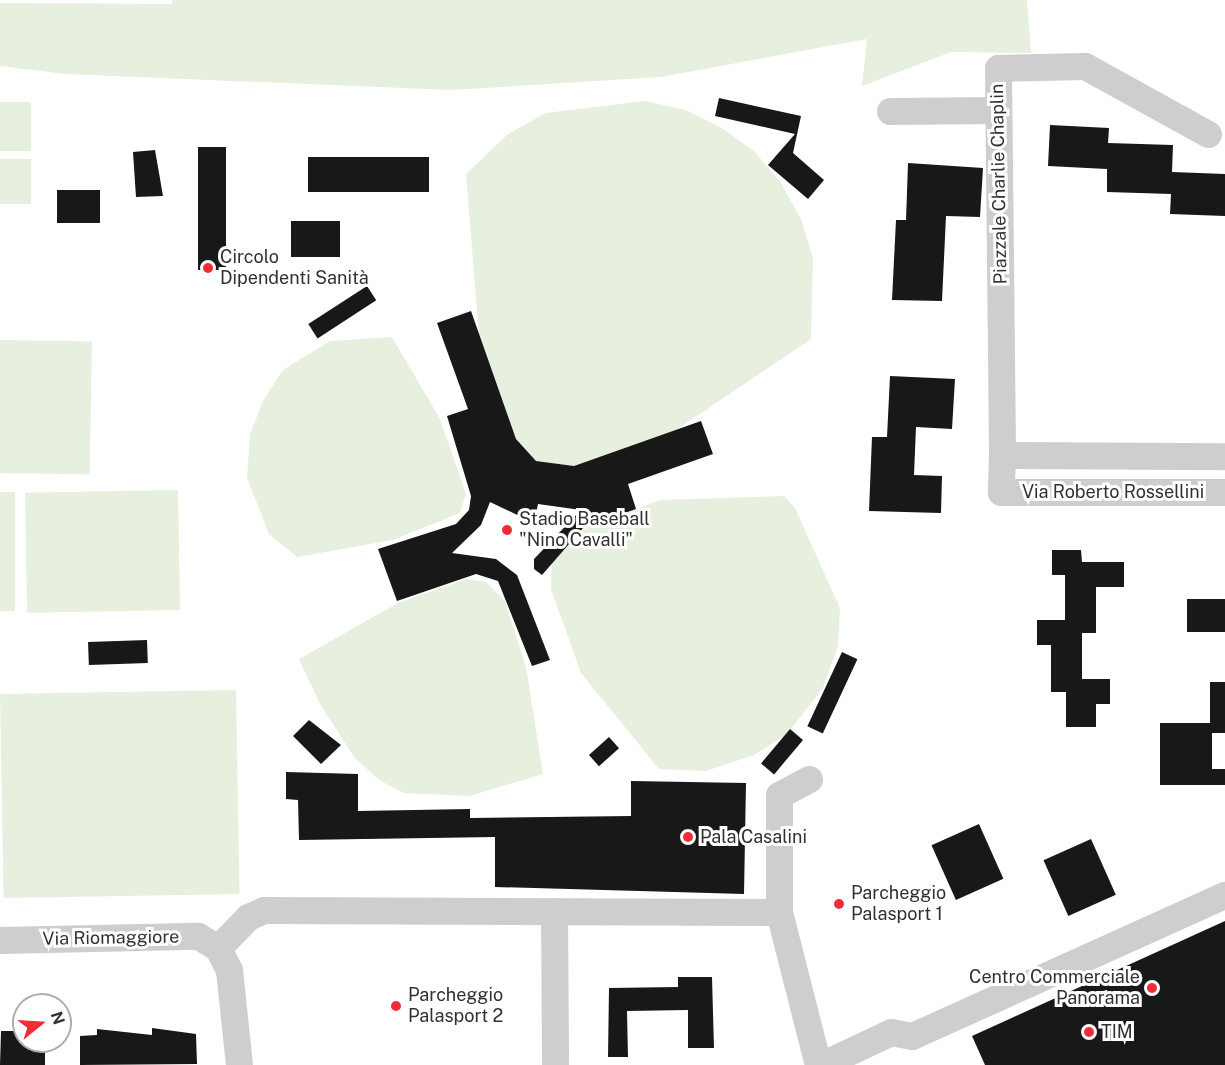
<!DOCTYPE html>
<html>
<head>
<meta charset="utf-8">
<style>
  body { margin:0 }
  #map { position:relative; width:1225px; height:1065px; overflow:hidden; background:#fff; font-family:"Public Sans",sans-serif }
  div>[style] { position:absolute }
  .green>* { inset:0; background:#e7efdf; transform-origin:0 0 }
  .building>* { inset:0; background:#181818; transform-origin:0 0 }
  .minor>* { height:27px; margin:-13.5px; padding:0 13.5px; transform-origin:13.5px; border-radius:13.5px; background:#cecece }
  .dots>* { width:16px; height:16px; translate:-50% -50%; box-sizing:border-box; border:3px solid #fff; border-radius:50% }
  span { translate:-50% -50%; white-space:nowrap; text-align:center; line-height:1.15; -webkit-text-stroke:6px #fff; paint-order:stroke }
  .street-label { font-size:18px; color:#313131 }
  .poi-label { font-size:18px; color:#313131 }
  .left { translate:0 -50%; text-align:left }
  .right { translate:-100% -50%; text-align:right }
  .north { position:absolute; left:12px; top:993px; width:60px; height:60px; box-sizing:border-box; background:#fff; border:2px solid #adadad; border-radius:50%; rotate:72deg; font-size:16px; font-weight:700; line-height:24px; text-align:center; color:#313131 }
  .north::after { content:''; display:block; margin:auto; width:21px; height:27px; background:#f02c36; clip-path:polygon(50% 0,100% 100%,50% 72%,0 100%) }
</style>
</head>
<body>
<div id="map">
  <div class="green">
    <div style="clip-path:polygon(172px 0,1027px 0,1031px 53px,951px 52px,862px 86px,867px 39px,661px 77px,452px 90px,66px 74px,0 66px,0 3px,172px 4px)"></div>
    <div style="clip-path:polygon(645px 101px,686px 110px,722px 128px,755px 152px,781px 183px,801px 219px,813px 258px,811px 339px,676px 430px,574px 466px,536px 461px,516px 439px,479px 336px,466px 174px,508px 134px,546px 113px)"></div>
    <div style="left:31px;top:102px;width:49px;height:31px;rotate:90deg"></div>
    <div style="left:0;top:159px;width:31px;height:45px"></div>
    <div style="clip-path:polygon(392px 337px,440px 419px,466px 494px,460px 513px,393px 540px,297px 557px,269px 534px,247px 478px,250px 434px,264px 399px,283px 370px,330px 341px)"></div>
    <div style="left:0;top:340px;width:92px;height:133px;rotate:1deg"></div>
    <div style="left:178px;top:490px;width:120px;height:153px;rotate:89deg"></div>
    <div style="left:0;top:492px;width:15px;height:119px"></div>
    <div style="clip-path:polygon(784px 496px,795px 508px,840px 608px,838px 646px,823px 688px,787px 734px,754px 755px,706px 771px,659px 769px,581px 673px,551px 589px,552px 562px,574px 533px,660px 500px)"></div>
    <div style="clip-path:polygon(466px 579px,486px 582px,505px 601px,526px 667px,543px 774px,469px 796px,404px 793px,379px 780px,355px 758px,321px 706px,299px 659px,398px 603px)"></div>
    <div style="left:236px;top:690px;width:204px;height:236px;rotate:89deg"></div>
  </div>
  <div class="building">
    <div style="clip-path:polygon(719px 98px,801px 116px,793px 153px,824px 180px,808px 199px,768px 165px,795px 134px,715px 116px)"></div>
    <div style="clip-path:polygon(1050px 125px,1109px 128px,1108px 143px,1173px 145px,1172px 172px,1225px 174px,1225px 216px,1170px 214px,1171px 194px,1107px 192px,1107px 169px,1048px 166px)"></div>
    <div style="left:198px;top:147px;width:28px;height:123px"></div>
    <div style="clip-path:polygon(155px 150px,163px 196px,136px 197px,133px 152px)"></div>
    <div style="left:429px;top:157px;width:35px;height:121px;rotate:90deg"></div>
    <div style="clip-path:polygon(908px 163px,983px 168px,980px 217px,946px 216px,942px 301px,892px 300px,896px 220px,906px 220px)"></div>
    <div style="left:57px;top:190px;width:43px;height:33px"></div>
    <div style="left:291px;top:221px;width:49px;height:36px"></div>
    <div style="left:367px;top:286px;width:17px;height:70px;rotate:57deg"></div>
    <div style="clip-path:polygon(471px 311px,516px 439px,536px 461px,574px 466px,701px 421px,713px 454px,628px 484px,636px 509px,583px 528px,542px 575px,534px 569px,534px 559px,581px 510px,538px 504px,534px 523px,490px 502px,481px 525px,452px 553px,496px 559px,517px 575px,550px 660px,532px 666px,498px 581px,476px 574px,397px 601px,378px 549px,456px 524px,469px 510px,471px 496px,447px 416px,468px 409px,437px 323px)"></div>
    <div style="clip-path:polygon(890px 376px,955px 379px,952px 429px,916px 427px,914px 475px,942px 476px,941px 513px,869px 511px,872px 437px,887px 437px)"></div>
    <div style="clip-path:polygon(1052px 550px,1081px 550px,1082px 562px,1124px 562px,1124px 587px,1096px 587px,1096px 633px,1082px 633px,1082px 679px,1110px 679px,1110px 704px,1096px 704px,1096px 727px,1066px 727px,1066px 692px,1051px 692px,1051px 645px,1037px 645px,1037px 620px,1065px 620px,1065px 575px,1052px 575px)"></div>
    <div style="left:1187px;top:599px;width:38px;height:33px"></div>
    <div style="left:147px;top:640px;width:23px;height:59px;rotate:88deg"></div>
    <div style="left:842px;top:652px;width:17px;height:82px;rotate:25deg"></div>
    <div style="clip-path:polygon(1210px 682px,1225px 682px,1225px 733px,1212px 733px,1212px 769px,1225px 769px,1225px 785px,1160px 785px,1160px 723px,1210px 723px)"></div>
    <div style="clip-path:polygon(309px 720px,341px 745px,321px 764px,293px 736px)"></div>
    <div style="left:790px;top:729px;width:17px;height:45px;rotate:40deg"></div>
    <div style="left:609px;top:737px;width:15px;height:27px;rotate:48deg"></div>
    <div style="clip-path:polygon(286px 772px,358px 774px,358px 811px,470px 809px,470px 818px,631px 816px,631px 781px,746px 783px,744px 894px,495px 887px,495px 837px,299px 840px,298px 800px,286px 799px)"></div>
    <div style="left:979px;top:824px;width:60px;height:52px;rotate:66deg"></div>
    <div style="left:1091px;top:839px;width:61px;height:52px;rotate:66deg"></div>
    <div style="clip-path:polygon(1225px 921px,1225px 1065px,985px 1065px,972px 1036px)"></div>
    <div style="clip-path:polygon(678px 977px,712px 977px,714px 1048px,688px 1048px,688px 1010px,627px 1011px,628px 1057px,608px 1057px,609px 988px,678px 987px)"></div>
    <div style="clip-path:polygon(152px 1028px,196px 1034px,197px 1064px,80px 1065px,80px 1036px,97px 1035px,97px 1029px,152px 1035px)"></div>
    <div style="clip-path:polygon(1px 1031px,24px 1031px,24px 1041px,45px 1041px,45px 1065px,0 1065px)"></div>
  </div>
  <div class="minor">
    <div style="left:890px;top:111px;width:108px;rotate:-0.5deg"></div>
    <div style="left:1208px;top:134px;width:141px;rotate:-151.1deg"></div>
    <div style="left:1085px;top:66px;width:87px;rotate:178.7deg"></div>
    <div style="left:998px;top:68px;width:387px;rotate:89.4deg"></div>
    <div style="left:1002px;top:455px;width:223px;rotate:0.3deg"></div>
    <div style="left:1002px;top:455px;width:37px;rotate:92deg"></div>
    <div style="left:1001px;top:492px;width:224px"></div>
    <div style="left:809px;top:779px;width:34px;rotate:152deg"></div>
    <div style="left:779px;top:795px;width:117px;rotate:90deg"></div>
    <div style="left:779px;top:912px;width:158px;rotate:75.7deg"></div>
    <div style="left:554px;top:911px;width:154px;rotate:89.6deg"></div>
    <div style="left:0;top:940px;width:198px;rotate:-1.2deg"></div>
    <div style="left:198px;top:936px;width:23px;rotate:31deg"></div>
    <div style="left:239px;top:1065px;width:96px;rotate:-96deg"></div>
    <div style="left:229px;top:970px;width:25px;rotate:-117deg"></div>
    <div style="left:218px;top:948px;width:43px;rotate:-45.9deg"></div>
    <div style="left:248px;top:917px;width:17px;rotate:-24deg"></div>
    <div style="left:264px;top:910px;width:515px;rotate:0.22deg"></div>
    <div style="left:821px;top:1065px;width:77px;rotate:-25.2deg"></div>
    <div style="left:891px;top:1032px;width:21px;rotate:11deg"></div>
    <div style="left:912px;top:1036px;width:343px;rotate:-24.3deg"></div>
  </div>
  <div class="dots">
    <div style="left:208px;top:268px;background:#f02c36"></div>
    <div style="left:507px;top:530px;background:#f02c36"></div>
    <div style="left:688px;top:837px;background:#f02c36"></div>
    <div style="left:839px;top:904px;background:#f02c36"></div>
    <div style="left:1152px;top:988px;background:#f02c36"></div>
    <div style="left:396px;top:1006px;background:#f02c36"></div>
    <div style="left:1089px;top:1032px;background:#f02c36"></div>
  </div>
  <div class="street-label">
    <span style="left:999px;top:184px;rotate:-91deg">Piazzale Charlie Chaplin</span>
    <span style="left:1113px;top:492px">Via Roberto Rossellini</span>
    <span style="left:111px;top:938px;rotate:-1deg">Via Riomaggiore</span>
  </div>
  <div class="poi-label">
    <span class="left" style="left:220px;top:268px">Circolo<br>Dipendenti Sanità</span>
    <span class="left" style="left:519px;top:530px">Stadio Baseball<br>"Nino Cavalli"</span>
    <span class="left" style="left:700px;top:837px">Pala Casalini</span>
    <span class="left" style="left:851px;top:904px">Parcheggio<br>Palasport 1</span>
    <span class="right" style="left:1140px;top:988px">Centro Commerciale<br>Panorama</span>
    <span class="left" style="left:408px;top:1006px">Parcheggio<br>Palasport 2</span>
    <span class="left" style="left:1101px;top:1032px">TIM</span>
  </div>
  <div class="north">N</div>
</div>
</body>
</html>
